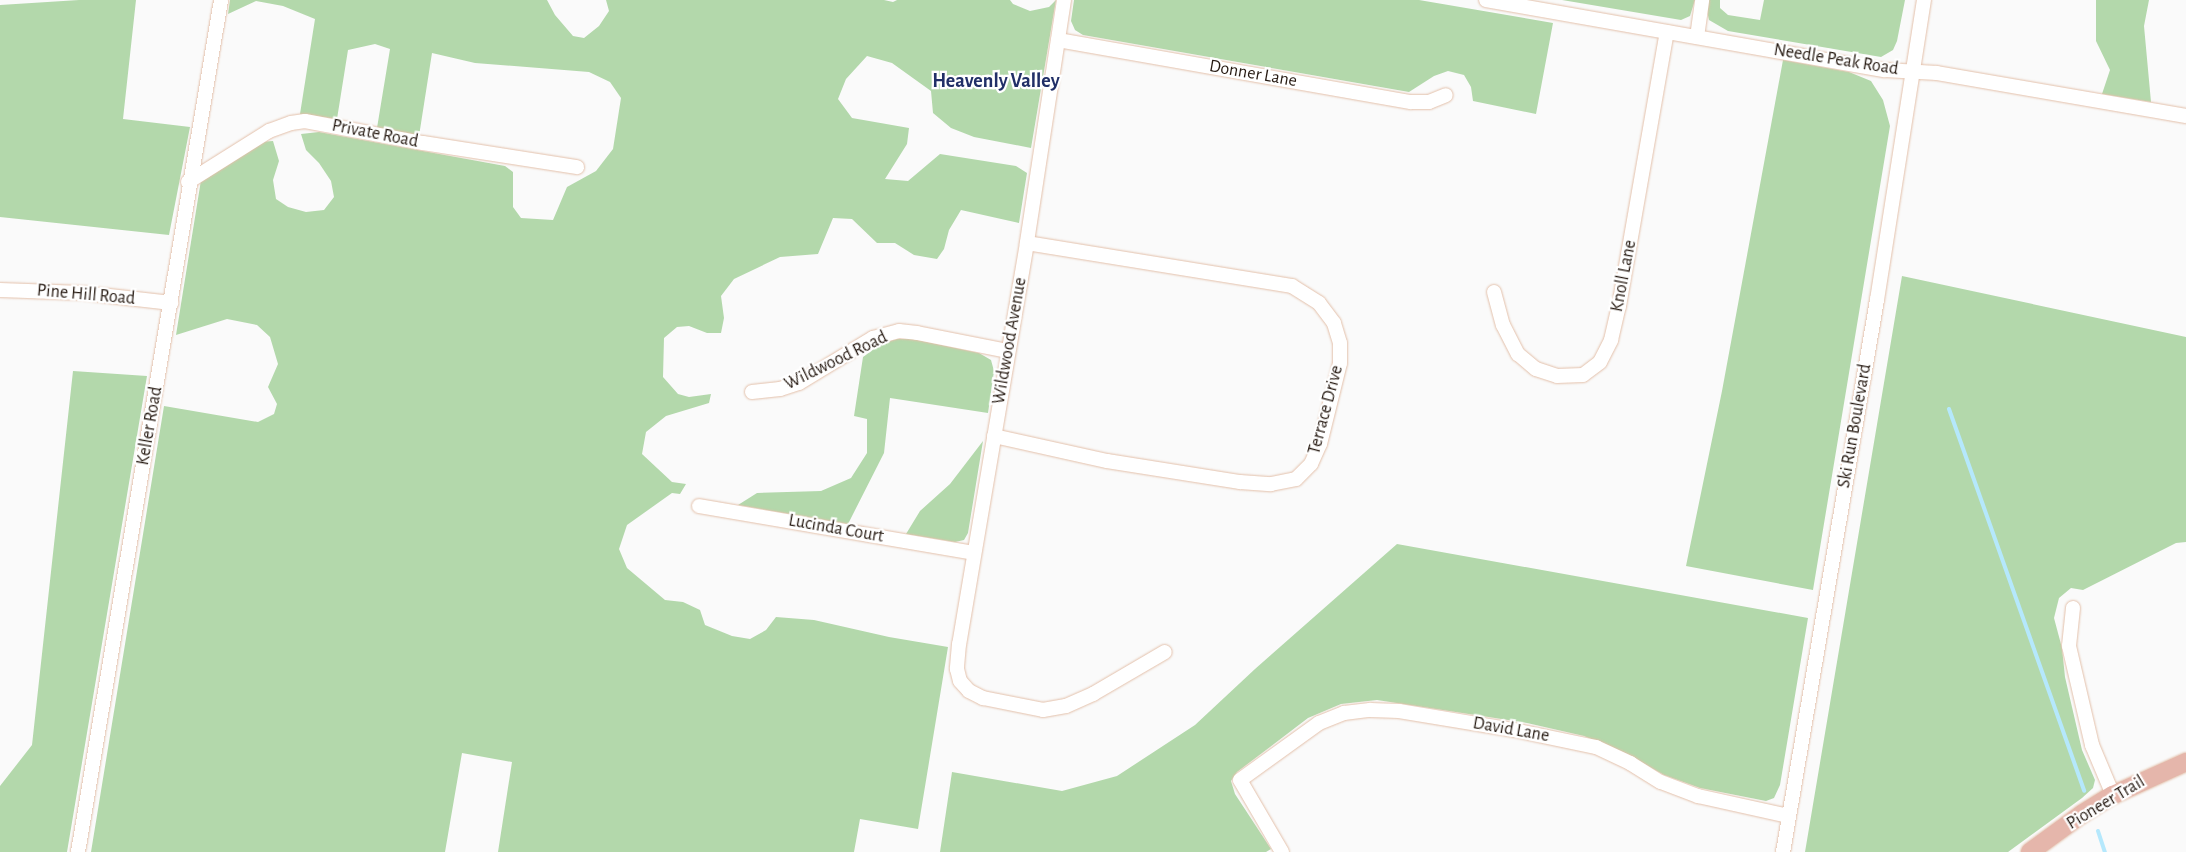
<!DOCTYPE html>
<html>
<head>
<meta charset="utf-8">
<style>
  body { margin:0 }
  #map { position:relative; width:2186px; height:852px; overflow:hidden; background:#fafafa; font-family:"Alegreya Sans",sans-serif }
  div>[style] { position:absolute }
  .forest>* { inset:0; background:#b3d8ab }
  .stream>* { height:4px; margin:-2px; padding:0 2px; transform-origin:2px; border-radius:2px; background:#b5e8fc }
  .roads { filter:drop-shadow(0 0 1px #e3c0aa) drop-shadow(0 0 1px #e3c0aa) }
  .minor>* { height:14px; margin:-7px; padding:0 7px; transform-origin:7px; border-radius:7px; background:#fff }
  .major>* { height:18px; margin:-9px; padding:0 9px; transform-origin:9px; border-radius:9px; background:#e5b6ab }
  span { translate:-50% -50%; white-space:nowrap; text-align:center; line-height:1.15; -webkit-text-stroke:4.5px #fff; paint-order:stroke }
  .street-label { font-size:18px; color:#261a12 }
  .quarter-label { font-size:20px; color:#212f67; font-weight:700 }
</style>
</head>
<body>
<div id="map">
  <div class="forest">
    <div style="clip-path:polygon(79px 0,136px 0,123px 119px,190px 127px,169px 235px,0 217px,0 5px)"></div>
    <div style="clip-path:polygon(230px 0,547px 0,555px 15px,573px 36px,584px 38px,599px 26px,609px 11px,606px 0,884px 0,893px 2px,897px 0,1010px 0,1013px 4px,1030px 11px,1049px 7px,1056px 0,1031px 148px,974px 137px,951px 128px,933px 113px,931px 91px,892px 63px,867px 56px,846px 79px,838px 99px,852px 118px,909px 128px,907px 144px,885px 179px,908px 181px,940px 154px,1016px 166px,1027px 173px,1019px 223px,961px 210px,949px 230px,944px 249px,937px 259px,914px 255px,895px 243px,877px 243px,852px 219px,833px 218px,818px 254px,780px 257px,734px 279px,721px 296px,724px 318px,721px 333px,707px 333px,689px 326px,677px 327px,664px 338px,663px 377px,678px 394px,689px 397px,711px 394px,709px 403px,666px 416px,646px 432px,642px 454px,672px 482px,686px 484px,680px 494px,672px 493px,627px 525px,619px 549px,627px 568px,665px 600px,683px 602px,700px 610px,705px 625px,732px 636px,750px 639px,766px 630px,776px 617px,814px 620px,889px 637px,948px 647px,918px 829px,860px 819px,854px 852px,498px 852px,512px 762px,462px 753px,445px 852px,91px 852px,164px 406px,258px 422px,274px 414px,277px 404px,268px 387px,278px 364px,270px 337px,257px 325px,227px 319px,176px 335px,201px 180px,260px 142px,273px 141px,279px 161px,273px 180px,276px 199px,288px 207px,306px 212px,324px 210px,334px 197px,331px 181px,319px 163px,306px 150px,301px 134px,319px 132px,505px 166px,513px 172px,513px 207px,521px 218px,553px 220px,567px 187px,596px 171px,613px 149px,621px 98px,610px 82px,589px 72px,475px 63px,432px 53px,419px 136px,377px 128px,390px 49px,375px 44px,348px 50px,337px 119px,300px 114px,315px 19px,283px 6px,256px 1px,228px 14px)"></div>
    <div style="clip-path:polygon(1074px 0,1419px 0,1553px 23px,1536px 114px,1473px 101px,1471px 87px,1464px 75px,1448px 71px,1434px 76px,1409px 92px,1083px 35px,1075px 30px,1071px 21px)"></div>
    <div style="clip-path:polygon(1562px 0,1695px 0,1690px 16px,1681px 20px)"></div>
    <div style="clip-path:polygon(1708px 0,1720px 0,1720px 8px,1728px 15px,1760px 20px,1764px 0,1905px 0,1897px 41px,1893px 50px,1881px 57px,1728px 31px,1709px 20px,1707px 11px)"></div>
    <div style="clip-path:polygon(2096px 0,2149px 0,2144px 26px,2151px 102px,2102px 94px,2110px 70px,2096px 41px)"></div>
    <div style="clip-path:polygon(1783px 60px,1849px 72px,1871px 81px,1883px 100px,1890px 126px,1813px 590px,1686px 566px,1722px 391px)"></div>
    <div style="clip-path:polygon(1902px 276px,2186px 337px,2186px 542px,2176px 543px,2083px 590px,2071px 588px,2059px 598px,2054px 618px,2062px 648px,2065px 677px,2082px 750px,2095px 780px,2093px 788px,2082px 798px,2008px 852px,1805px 852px)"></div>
    <div style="clip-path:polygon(897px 339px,913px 339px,979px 353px,991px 360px,994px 371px,988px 413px,890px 398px,884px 453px,848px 524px,738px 505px,757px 493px,821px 491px,851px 478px,867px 453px,867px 419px,854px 416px,863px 357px,881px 344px)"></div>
    <div style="clip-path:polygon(73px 371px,147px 376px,67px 852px,0 852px,0 786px,32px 745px)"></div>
    <div style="clip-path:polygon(983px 441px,968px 533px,964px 540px,955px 542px,906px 534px,920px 511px,950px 484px)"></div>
    <div style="clip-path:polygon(1397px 544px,1808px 618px,1780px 785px,1774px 798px,1766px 801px,1700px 788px,1664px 775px,1627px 754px,1584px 736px,1527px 723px,1377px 700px,1341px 704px,1308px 718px,1237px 772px,1231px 781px,1235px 794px,1271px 849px,1266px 852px,940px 852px,952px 772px,1062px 791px,1117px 776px,1195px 725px,1255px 669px)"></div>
  </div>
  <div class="stream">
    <div style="left:1949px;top:409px;width:405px;rotate:70.5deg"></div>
    <div style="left:2098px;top:831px;width:22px;rotate:72deg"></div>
  </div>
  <div class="roads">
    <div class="minor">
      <div style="left:1064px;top:0;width:246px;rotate:98.7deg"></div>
      <div style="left:1027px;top:243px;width:407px;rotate:99.6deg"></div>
      <div style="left:959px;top:644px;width:25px;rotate:95deg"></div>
      <div style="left:957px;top:669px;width:12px;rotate:76deg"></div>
      <div style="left:960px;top:681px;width:13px;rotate:48deg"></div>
      <div style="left:969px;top:691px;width:16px;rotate:27deg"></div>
      <div style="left:983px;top:698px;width:61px;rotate:11.3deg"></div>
      <div style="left:1043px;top:710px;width:23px;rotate:-10deg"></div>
      <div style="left:1066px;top:706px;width:30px;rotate:-24deg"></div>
      <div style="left:1093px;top:694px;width:83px;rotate:-30.3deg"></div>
      <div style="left:1486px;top:0;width:405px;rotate:10deg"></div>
      <div style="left:1885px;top:70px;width:52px;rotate:3.3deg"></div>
      <div style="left:1937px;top:73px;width:253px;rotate:9.8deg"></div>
      <div style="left:1697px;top:37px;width:37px;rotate:-82deg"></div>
      <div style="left:1058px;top:40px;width:358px;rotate:10deg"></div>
      <div style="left:1411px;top:102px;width:18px"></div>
      <div style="left:1429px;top:102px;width:18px;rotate:-22deg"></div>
      <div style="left:188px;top:182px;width:96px;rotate:-32.2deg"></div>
      <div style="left:269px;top:131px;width:23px;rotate:-20deg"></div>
      <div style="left:291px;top:123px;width:14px;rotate:-8deg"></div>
      <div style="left:305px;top:121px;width:120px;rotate:10.6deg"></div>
      <div style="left:423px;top:143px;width:156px;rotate:8.9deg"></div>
      <div style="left:0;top:290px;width:83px;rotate:2.1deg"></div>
      <div style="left:83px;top:293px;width:89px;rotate:6.5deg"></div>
      <div style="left:1494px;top:292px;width:34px;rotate:75deg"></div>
      <div style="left:1503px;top:325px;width:33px;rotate:63deg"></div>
      <div style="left:1518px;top:354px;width:23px;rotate:40deg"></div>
      <div style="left:1536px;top:369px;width:22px;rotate:18deg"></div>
      <div style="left:1557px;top:376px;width:26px;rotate:-2deg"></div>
      <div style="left:1583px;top:375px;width:21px;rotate:-37deg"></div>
      <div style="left:1600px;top:362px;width:25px;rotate:-63deg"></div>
      <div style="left:1611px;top:340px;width:35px;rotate:-77deg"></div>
      <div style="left:1619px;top:306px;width:278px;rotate:-80.1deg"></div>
      <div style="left:752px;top:392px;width:28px;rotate:-6deg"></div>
      <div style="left:780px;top:389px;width:20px;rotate:-18deg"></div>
      <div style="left:799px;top:383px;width:87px;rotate:-31.3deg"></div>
      <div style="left:873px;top:338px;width:27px;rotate:-15deg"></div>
      <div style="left:899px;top:331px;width:18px;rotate:6deg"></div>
      <div style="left:917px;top:333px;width:93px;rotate:11.2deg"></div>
      <div style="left:994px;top:436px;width:116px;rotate:12.5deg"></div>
      <div style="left:1107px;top:461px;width:135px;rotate:9deg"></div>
      <div style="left:1240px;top:482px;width:31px;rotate:4deg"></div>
      <div style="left:1271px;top:484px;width:25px;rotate:-11deg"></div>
      <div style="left:1296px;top:479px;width:21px;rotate:-45deg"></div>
      <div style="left:1311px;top:464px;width:22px;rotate:-66deg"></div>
      <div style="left:1320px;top:444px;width:83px;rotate:-76.1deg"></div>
      <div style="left:1340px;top:363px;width:20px;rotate:-90deg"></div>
      <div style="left:1340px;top:343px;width:21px;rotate:-107deg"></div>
      <div style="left:1334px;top:323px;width:25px;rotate:-127deg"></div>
      <div style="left:1319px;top:303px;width:32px;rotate:-148deg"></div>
      <div style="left:1292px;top:286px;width:268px;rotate:-170.8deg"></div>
      <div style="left:699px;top:506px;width:279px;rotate:9.7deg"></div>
      <div style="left:2073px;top:608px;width:38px;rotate:96deg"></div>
      <div style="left:2069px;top:646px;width:102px;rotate:76.9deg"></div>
      <div style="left:2092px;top:745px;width:54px;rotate:67.2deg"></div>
      <div style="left:78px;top:852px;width:864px;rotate:-80.47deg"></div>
      <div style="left:1282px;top:852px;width:83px;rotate:-120.3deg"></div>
      <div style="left:1240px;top:780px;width:97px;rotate:-35.8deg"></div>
      <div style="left:1319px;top:723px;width:27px;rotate:-22deg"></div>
      <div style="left:1344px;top:713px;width:26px;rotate:-7deg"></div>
      <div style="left:1370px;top:710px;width:29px;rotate:2deg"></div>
      <div style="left:1399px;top:711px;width:117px;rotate:9.4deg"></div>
      <div style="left:1514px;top:730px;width:84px;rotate:11.7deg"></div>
      <div style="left:1596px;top:747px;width:38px;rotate:25deg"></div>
      <div style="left:1630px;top:763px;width:36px;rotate:32deg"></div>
      <div style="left:1661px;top:782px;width:40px;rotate:21deg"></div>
      <div style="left:1698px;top:796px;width:92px;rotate:12.5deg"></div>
      <div style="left:1783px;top:852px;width:560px;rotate:-80.34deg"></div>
      <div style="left:1877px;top:300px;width:304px;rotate:-81.1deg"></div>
    </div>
    <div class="major">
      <div style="left:2030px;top:852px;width:64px;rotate:-36.2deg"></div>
      <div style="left:2082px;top:814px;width:36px;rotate:-32deg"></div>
      <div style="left:2113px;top:795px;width:80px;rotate:-24.3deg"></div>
    </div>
  </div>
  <div class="street-label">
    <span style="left:1836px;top:60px;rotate:9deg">Needle Peak Road</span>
    <span style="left:1253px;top:74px;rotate:10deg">Donner Lane</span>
    <span style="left:375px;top:134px;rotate:11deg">Private Road</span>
    <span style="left:1624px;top:276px;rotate:-79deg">Knoll Lane</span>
    <span style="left:86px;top:295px;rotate:5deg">Pine Hill Road</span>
    <span style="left:1010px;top:341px;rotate:-80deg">Wildwood Avenue</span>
    <span style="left:836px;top:361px;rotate:-26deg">Wildwood Road</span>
    <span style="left:1326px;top:410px;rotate:-75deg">Terrace Drive</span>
    <span style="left:150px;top:426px;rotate:-80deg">Keller Road</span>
    <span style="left:1855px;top:426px;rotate:-80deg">Ski Run Boulevard</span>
    <span style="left:836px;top:529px;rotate:10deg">Lucinda Court</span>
    <span style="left:1511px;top:730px;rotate:10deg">David Lane</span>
    <span style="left:2106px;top:803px;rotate:-31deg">Pioneer Trail</span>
  </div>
  <div class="quarter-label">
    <span style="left:996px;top:81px">Heavenly Valley</span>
  </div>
</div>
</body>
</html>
